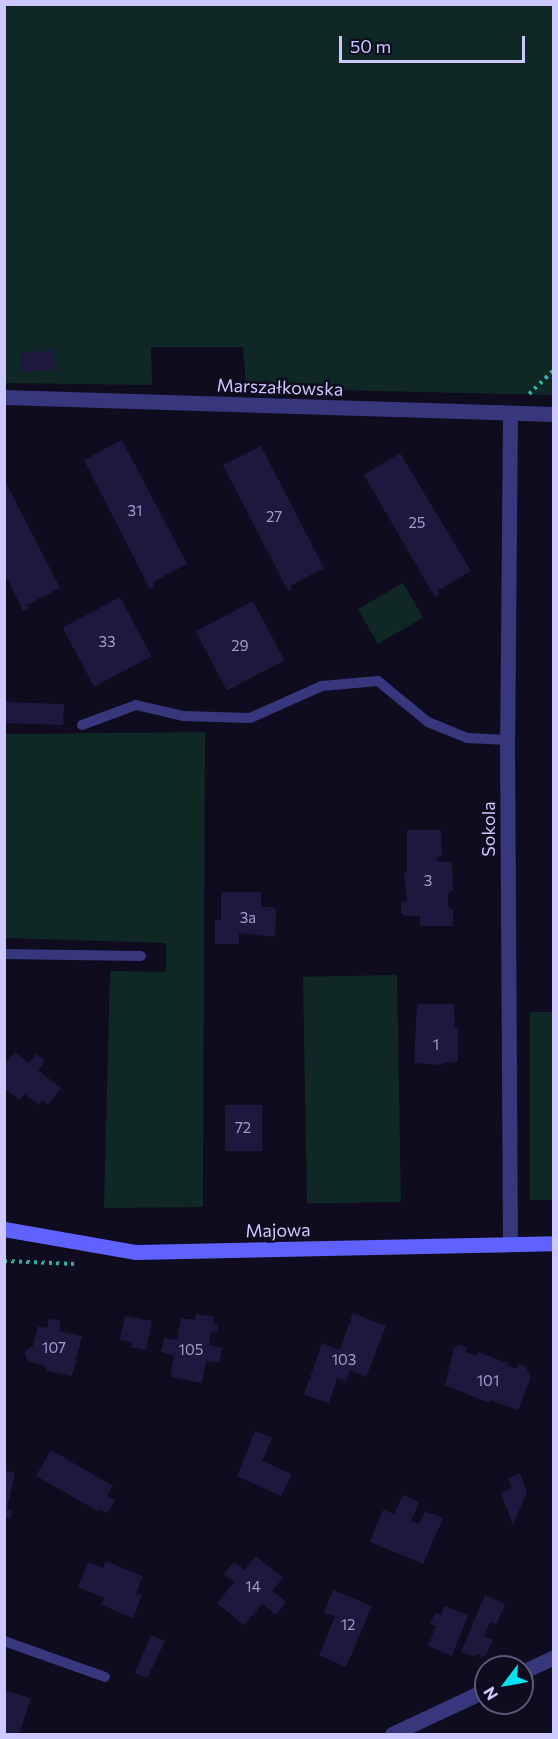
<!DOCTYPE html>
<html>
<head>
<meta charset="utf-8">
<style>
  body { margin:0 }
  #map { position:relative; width:558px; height:1739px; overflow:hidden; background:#0e0c1e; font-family:Commissioner,sans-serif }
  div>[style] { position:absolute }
  .green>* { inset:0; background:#0f2826; transform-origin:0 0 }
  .building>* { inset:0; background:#1e183f; transform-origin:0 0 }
  .path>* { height:4px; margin-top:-2px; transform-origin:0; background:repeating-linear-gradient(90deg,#2dafa2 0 3px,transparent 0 7.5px) }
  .lane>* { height:10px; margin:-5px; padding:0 5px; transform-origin:5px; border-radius:5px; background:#36377d }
  .street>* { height:15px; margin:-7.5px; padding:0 7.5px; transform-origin:7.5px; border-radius:7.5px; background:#36377d }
  .secondary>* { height:15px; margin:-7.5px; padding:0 7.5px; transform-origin:7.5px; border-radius:7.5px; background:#5f62ff }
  span { translate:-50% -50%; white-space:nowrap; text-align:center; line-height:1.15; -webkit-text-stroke:5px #0e0c1e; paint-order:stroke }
  .number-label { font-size:15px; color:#a19ccf }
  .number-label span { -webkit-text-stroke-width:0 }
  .street-label { font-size:18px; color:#cdc8ff }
  .frame { position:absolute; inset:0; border:6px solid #cdc8ff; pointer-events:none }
  .north { position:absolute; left:474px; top:1655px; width:60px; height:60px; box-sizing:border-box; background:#0e0c1e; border:2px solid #5a5778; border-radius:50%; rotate:238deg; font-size:16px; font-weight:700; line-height:24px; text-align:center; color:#cdc8ff }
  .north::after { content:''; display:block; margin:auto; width:21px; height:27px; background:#00e5f3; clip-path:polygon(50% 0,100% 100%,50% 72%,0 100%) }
  .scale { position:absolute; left:339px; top:36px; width:186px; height:27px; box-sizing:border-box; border:3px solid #cdc8ff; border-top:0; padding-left:8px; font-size:18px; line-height:21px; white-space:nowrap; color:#cdc8ff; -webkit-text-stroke:4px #0e0c1e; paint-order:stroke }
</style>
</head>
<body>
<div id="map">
  <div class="green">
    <div style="clip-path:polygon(5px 5px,553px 5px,553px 395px,246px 388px,243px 347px,151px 347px,152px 385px,5px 383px)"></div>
    <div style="left:403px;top:583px;width:40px;height:52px;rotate:60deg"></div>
    <div style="clip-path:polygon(205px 732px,203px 1207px,104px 1208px,110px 971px,166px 972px,166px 943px,5px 938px,5px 734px)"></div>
    <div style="left:397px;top:975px;width:227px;height:94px;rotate:89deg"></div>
    <div style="left:553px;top:1012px;width:188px;height:23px;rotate:90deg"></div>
  </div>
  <div class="building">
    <div style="left:53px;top:350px;width:19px;height:33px;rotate:84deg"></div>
    <div style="clip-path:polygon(122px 440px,187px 564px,153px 582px,155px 586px,150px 589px,84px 460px)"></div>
    <div style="clip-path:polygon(261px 446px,324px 568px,290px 586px,292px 589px,288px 591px,223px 465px)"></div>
    <div style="clip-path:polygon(400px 453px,471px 571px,438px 591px,440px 594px,435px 597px,364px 475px)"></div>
    <div style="clip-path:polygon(4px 479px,60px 588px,27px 605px,29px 608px,23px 611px,4px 572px)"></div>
    <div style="left:120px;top:597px;width:67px;height:65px;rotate:62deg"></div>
    <div style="left:253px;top:601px;width:67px;height:65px;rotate:62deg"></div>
    <div style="left:5px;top:702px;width:59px;height:21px;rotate:2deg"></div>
    <div style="clip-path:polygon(407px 830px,441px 830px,442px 856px,437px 857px,437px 862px,452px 862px,453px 890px,448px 894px,448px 906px,453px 910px,453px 926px,420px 926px,420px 916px,405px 916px,401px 913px,401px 903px,407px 900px,404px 873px,407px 873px)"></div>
    <div style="clip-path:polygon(221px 892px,261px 892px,261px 907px,274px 907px,276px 911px,275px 937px,239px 933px,239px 944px,215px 944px,215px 920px,221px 920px)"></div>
    <div style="clip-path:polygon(417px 1004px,454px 1004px,455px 1028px,458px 1028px,458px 1062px,444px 1063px,442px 1065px,414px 1063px)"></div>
    <div style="clip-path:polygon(15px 1052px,29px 1063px,36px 1054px,45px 1061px,38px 1070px,61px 1088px,48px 1105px,42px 1100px,39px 1105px,24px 1094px,20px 1100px,4px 1088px,4px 1065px)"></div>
    <div style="left:225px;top:1105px;width:37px;height:46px"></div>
    <div style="clip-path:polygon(353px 1313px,386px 1326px,366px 1377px,350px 1370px,346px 1381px,337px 1378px,329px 1403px,304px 1395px,322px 1343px,340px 1350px)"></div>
    <div style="clip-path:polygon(196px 1314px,214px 1317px,213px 1324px,218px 1325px,217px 1332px,211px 1331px,209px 1345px,222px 1348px,219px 1363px,206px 1361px,202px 1383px,170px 1377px,174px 1355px,161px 1352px,164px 1338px,177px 1340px,181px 1318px,195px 1320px)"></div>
    <div style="clip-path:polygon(125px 1316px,152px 1321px,146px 1350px,131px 1347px,132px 1342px,120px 1340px)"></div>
    <div style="clip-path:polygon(49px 1318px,61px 1321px,59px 1331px,82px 1336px,72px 1376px,48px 1371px,43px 1365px,29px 1362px,25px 1356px,26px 1350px,33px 1346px,38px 1326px,47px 1328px)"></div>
    <div style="clip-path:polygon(459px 1345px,467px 1347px,466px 1352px,477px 1356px,478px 1352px,508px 1363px,507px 1365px,516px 1369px,518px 1364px,525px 1366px,531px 1376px,518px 1410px,490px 1400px,489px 1403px,445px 1385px,454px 1348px)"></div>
    <div style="clip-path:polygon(255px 1431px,272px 1438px,262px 1461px,292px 1474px,281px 1496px,237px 1476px)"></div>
    <div style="clip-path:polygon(51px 1450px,113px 1486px,107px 1495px,115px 1500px,107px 1513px,99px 1509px,98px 1511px,36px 1476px)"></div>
    <div style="clip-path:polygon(4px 1470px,15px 1473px,7px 1509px,12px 1510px,10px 1519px,4px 1517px)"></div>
    <div style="clip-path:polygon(520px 1473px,527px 1492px,513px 1525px,501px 1493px,512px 1488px,508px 1478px)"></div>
    <div style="clip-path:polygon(403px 1495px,419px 1502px,411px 1521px,419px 1524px,425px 1511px,443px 1518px,423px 1564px,370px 1542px,383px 1510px,394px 1514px)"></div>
    <div style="clip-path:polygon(256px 1556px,283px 1578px,272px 1591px,286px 1602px,276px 1615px,262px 1604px,244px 1625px,217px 1603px,234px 1582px,224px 1574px,234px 1562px,244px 1570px)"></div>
    <div style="clip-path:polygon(106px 1561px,143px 1576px,136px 1593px,142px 1595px,133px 1618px,101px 1605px,104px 1598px,78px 1587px,88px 1562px,103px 1568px)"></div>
    <div style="clip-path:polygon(333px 1590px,372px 1606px,346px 1667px,319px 1655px,335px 1617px,324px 1612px)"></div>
    <div style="clip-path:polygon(485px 1595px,505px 1604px,496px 1625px,490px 1622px,484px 1636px,493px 1640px,485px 1657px,476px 1654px,475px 1657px,461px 1652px)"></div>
    <div style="clip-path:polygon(444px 1606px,468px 1615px,452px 1656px,428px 1646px,436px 1626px,430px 1624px,435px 1613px,441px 1615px)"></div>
    <div style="clip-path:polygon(151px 1635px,165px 1641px,147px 1678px,135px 1673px)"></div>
    <div style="clip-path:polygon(4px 1690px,31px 1698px,19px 1734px,4px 1734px)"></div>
  </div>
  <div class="path">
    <div style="left:529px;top:394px;width:35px;rotate:-44deg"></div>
    <div style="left:4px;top:1261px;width:72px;rotate:2.4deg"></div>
  </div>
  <div class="lane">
    <div style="left:82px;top:725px;width:58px;rotate:-20.3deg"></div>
    <div style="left:136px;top:705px;width:48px;rotate:13.2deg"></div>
    <div style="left:183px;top:716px;width:67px;rotate:1.7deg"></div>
    <div style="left:250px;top:718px;width:79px;rotate:-24deg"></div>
    <div style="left:322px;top:686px;width:56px;rotate:-5.1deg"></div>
    <div style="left:378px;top:681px;width:65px;rotate:39.4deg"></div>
    <div style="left:428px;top:722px;width:42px;rotate:22.3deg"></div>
    <div style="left:467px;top:738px;width:40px;rotate:2.9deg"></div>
    <div style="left:4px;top:954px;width:137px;rotate:0.8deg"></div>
    <div style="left:4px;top:1641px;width:107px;rotate:19.6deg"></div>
  </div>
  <div class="street">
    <div style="left:4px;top:397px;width:550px;rotate:1.77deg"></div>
    <div style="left:510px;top:414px;width:326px;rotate:90.5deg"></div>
    <div style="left:507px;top:740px;width:504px;rotate:89.66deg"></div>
    <div style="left:522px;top:1672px;width:35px;rotate:-25deg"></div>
    <div style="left:392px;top:1734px;width:104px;rotate:-25.1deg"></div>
  </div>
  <div class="secondary">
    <div style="left:4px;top:1229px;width:134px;rotate:9.9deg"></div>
    <div style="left:136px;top:1252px;width:418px;rotate:-1.2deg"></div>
  </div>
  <div class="number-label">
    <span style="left:135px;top:511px">31</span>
    <span style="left:274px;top:517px">27</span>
    <span style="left:417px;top:523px">25</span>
    <span style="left:107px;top:642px">33</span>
    <span style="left:240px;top:646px">29</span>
    <span style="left:428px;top:881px">3</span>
    <span style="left:248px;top:918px">3a</span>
    <span style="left:436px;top:1045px">1</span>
    <span style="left:243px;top:1128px">72</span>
    <span style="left:54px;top:1348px">107</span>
    <span style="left:191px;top:1350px">105</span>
    <span style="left:344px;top:1360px">103</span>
    <span style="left:488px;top:1381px">101</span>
    <span style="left:253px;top:1587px">14</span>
    <span style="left:348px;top:1625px">12</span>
  </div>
  <div class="street-label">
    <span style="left:280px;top:387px;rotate:2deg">Marszałkowska</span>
    <span style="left:488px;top:829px;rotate:-90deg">Sokola</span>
    <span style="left:278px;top:1230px;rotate:-1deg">Majowa</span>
  </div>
  <div class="frame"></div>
  <div class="north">N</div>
  <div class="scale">50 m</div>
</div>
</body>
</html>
